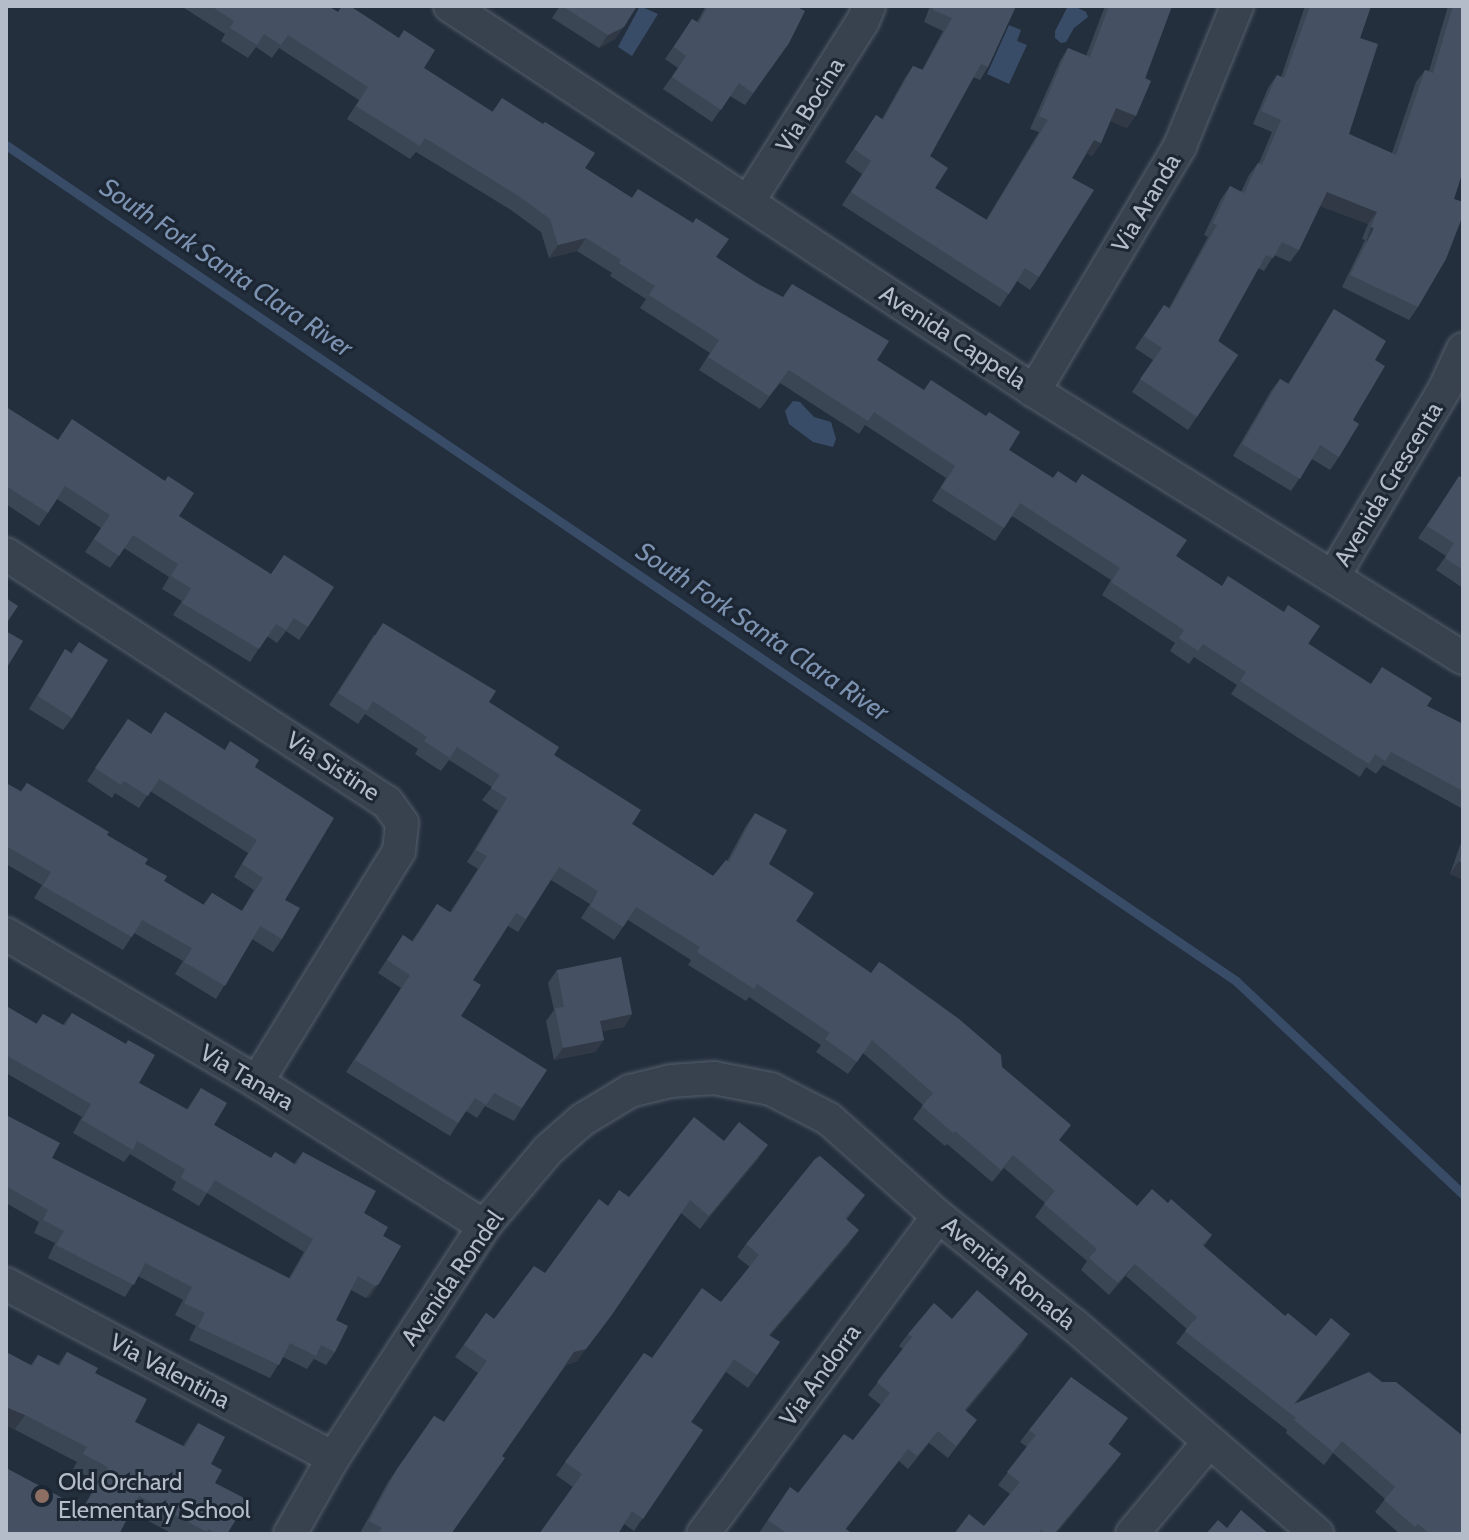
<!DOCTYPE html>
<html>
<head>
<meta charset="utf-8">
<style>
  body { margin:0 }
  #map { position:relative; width:1469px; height:1540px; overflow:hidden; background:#242f3e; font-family:Cabin,sans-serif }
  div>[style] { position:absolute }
  .water>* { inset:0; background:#394c67 }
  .stream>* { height:9px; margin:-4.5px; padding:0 4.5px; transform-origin:4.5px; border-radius:4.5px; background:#394c67 }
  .roads { filter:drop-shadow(0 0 2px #565f6c) drop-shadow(0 0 2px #565f6c) }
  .minor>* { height:32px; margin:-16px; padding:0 16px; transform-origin:16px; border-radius:16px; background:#38414e }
  .wall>* { inset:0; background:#3b4654 }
  .shaded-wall>* { inset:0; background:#303945; transform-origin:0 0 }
  .building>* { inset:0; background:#455162 }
  .dots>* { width:22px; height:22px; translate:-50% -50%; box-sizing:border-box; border:4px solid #1d2633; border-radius:50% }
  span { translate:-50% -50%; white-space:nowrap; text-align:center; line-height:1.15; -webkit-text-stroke:6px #1d2633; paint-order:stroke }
  .street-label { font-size:24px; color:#b4bcc9 }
  .poi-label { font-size:24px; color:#b4bcc9 }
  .left { translate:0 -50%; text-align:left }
  .water-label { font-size:26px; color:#7c92b1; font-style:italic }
  .frame { position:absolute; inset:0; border:8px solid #b4bcc9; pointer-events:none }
</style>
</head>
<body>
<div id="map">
  <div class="water">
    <div style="clip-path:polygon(640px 6px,658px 14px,632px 56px,618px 47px)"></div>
    <div style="clip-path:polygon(1074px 6px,1086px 12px,1088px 17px,1074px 28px,1066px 42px,1061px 43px,1055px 38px,1055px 31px,1067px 8px)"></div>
    <div style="clip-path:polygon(1009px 25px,1021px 30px,1017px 41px,1027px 45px,1009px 84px,987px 74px)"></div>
    <div style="clip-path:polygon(793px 401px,800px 402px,814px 417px,831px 422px,836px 439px,833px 447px,813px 442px,789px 424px,785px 411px)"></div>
  </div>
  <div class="stream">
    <div style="left:6px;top:145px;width:1487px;rotate:34.2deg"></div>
    <div style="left:1236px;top:981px;width:311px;rotate:43.2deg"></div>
  </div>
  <div class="roads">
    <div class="minor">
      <div style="left:450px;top:6px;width:699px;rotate:33.39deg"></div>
      <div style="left:1034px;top:391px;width:505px;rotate:31.9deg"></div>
      <div style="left:748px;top:202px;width:214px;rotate:-57.6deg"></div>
      <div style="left:863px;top:21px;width:16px;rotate:-68deg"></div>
      <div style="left:1034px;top:391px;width:285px;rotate:-59.2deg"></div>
      <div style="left:1180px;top:146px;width:151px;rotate:-67.8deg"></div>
      <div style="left:6px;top:554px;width:455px;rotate:33.1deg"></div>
      <div style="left:387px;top:802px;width:26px;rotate:54deg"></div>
      <div style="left:402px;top:823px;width:28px;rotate:96deg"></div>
      <div style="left:399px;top:851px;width:271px;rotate:121.6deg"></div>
      <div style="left:1333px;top:577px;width:220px;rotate:-59.3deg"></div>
      <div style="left:1445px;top:388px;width:43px;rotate:-65.2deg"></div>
      <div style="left:6px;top:934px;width:291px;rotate:30.5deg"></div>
      <div style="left:257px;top:1082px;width:269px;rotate:32.4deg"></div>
      <div style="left:6px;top:1284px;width:370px;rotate:28deg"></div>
      <div style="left:290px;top:1534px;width:87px;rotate:-60.5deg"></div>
      <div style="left:333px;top:1458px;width:277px;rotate:-56.9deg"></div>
      <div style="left:484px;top:1226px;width:99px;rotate:-49.9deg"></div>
      <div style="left:548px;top:1150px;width:45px;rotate:-41.4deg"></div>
      <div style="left:582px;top:1120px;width:56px;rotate:-31.1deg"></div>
      <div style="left:630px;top:1091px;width:42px;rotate:-13.7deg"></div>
      <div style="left:671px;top:1081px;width:43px;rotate:-4deg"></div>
      <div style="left:714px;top:1078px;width:58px;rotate:10.9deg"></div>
      <div style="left:771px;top:1089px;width:65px;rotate:27.3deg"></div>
      <div style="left:829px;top:1119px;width:146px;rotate:41.7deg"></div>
      <div style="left:938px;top:1216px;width:173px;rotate:38.7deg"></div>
      <div style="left:1073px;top:1324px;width:322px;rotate:40.7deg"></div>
      <div style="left:703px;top:1534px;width:395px;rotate:-53.5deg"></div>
      <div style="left:1132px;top:1534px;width:120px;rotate:-50.1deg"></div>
    </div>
  </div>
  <div class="wall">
    <div style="clip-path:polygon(181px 6px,328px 6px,492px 112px,502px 98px,585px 168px,632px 198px,638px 189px,716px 257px,877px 360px,1009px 450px,1176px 556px,1370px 684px,1427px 706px,1463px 724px,1463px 809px,1383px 765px,1376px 774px,1366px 767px,1360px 777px,1300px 739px,1231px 694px,1237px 685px,1194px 657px,1189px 664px,1170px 651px,1175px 643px,1102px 595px,1111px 580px,1012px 516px,995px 541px,932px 501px,946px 478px,865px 425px,859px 434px,780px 383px,760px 409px,699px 370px,710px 353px,640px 308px,646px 299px,610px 276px,612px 273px,577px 251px,549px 258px,541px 232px,511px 210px,416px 152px,410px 159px,347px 119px,359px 100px,279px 48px,272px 58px,256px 47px,248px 58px,221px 41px,225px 34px)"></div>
    <div style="clip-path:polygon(560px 6px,637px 6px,615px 39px,599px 48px,552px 18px)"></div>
    <div style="clip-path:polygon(706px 6px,795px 6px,789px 43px,745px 105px,730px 96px,712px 122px,663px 89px,678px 68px,665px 59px,692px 19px,697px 22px)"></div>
    <div style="clip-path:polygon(930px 6px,1016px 6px,988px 67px,980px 80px,973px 77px,930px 156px,935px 188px,986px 220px,1039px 132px,1030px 129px,1060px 61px,1068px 48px,1086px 56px,1105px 6px,1172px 6px,1127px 128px,1110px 121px,1101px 143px,1092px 156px,1087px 153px,1072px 178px,1039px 277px,1030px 290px,1017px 281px,1000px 307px,842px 205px,862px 174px,845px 162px,876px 115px,882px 119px,905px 78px,913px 66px,922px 70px,943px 31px,924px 22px)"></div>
    <div style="clip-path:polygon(1305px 6px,1371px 6px,1360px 38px,1349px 134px,1392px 153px,1416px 82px,1425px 70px,1429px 71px,1448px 6px,1463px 6px,1418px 307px,1409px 320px,1342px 287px,1365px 240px,1362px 239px,1368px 224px,1320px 206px,1299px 250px,1290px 262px,1274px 255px,1264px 271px,1258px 268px,1218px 341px,1238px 355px,1188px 430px,1132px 392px,1153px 360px,1135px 348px,1164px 305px,1169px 308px,1208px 237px,1204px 235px,1221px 199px,1230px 186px,1241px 192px,1249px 175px,1258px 163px,1259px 163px,1272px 132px,1253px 124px,1268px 88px,1277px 75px,1281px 77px)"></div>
    <div style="clip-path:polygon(1334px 309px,1375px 360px,1339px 457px,1330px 470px,1312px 459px,1291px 491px,1233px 456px,1271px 391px,1280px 379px,1288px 384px)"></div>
    <div style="clip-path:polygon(6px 407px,179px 516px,308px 627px,299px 640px,286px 631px,277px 643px,267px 636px,250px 662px,173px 615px,182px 601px,162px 589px,169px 577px,124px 548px,110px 568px,85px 552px,101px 528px,57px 499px,39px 526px,6px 504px)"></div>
    <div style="clip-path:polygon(1463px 478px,1463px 588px,1436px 570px,1446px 556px,1418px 538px,1451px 489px)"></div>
    <div style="clip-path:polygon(374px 635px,489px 702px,554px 755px,632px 824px,713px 876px,727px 861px,746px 826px,755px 813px,769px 864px,796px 921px,1002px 1067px,1060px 1141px,1137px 1206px,1168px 1203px,1212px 1235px,1204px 1246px,1285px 1316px,1316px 1336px,1350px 1334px,1296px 1403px,1463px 1534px,1400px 1534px,1375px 1512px,1385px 1499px,1333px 1453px,1324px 1465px,1286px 1433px,1287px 1430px,1176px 1343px,1187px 1329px,1126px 1276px,1109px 1295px,1081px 1270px,1087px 1261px,1035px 1217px,1045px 1203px,1004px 1168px,992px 1182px,947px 1144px,945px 1146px,913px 1119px,923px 1105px,863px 1053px,848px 1074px,816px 1052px,821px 1045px,749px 997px,746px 1001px,688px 965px,691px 960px,628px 920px,614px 940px,581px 918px,590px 904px,551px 880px,518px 932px,508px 926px,473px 980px,461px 1016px,522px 1108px,514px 1121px,485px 1106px,477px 1118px,466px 1111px,450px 1136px,346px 1072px,401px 988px,378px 973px,403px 935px,412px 941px,437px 904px,450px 912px,478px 869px,467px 862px,498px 811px,482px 800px,492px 787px,449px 760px,441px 771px,415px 754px,418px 749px,365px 714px,358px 724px,329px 705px)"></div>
    <div style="clip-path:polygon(79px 642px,72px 718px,63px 730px,29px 709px,65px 649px,71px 653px)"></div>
    <div style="clip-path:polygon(128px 719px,151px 734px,224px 750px,255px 767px,285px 900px,282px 939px,273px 952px,252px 939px,216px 999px,175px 974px,183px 961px,134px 933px,123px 950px,34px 898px,42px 885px,6px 864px,6px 783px,21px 791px,27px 783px,107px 835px,145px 864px,164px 881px,203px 905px,212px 893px,242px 911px,254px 890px,234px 877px,248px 853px,150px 791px,139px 808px,115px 793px,112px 798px,87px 781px)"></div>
    <div style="clip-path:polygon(1463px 837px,1463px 880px,1450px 874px)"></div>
    <div style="clip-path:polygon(557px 970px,632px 1014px,624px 1027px,602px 1031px,604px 1040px,595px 1052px,554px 1060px,546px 1021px,554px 1010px,548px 983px)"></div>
    <div style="clip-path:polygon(6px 1006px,36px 1024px,43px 1014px,63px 1025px,72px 1013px,139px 1083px,187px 1109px,201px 1088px,214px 1125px,271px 1158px,294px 1164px,303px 1152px,364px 1213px,383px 1236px,401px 1246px,370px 1297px,366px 1298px,351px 1290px,336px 1320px,335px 1352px,326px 1365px,314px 1359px,307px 1369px,283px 1357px,270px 1378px,189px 1340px,196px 1326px,175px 1315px,183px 1300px,138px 1276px,125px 1297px,48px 1258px,55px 1243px,34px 1233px,39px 1222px,6px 1203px,6px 1115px,52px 1158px,289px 1278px,304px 1252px,207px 1193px,199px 1206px,172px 1190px,176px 1182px,130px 1154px,124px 1162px,73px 1133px,82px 1117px,6px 1073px)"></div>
    <div style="clip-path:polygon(724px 1141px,759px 1158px,700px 1229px,681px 1213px,577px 1361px,566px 1365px,502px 1456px,451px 1534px,360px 1533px,388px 1482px,434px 1416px,444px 1422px,478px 1373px,455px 1357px,486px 1313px,494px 1319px,545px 1273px,608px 1206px,629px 1197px)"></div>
    <div style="clip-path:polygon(865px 1195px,847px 1219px,850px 1243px,770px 1336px,780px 1342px,748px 1388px,726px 1372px,691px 1422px,703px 1430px,634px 1531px,556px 1475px,644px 1353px,652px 1358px,721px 1302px,750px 1267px,737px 1257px,746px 1244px)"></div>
    <div style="clip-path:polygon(952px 1319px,1020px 1347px,966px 1411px,968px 1432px,948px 1458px,929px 1443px,908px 1469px,899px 1461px,846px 1529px,853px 1534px,761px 1534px,759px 1533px,790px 1487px,798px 1493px,853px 1440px,881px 1405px,868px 1395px,903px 1349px,899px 1346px,908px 1334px)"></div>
    <div style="clip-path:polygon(6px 1352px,31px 1365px,38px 1355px,58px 1365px,67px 1352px,95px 1373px,135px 1422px,183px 1446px,198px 1423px,211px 1464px,227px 1534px,173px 1534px,131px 1512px,119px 1534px,6px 1534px,6px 1468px,82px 1509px,98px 1482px,73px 1469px,77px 1462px,6px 1425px)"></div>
    <div style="clip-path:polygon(1128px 1418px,1109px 1444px,1121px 1454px,1112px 1466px,1056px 1534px,954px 1534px,984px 1526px,1010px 1494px,998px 1485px,1027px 1447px,1020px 1442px,1029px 1430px)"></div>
  </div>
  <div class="shaded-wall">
    <div style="clip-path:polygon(624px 27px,615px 39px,599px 48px,608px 35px)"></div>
    <div style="clip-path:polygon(1116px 108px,1136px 116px,1127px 128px,1108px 120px)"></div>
    <div style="clip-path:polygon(1094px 140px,1101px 143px,1092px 156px,1085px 153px)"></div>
    <div style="clip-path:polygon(1327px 192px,1377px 212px,1368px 224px,1318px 205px)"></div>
    <div style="left:1371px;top:227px;width:3px;height:15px;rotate:18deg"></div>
    <div style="clip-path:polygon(586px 238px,577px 251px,549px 258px,558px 245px)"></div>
    <div style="clip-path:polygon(1459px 861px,1463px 863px,1463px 880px,1450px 874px)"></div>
    <div style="clip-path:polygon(632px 1014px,624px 1027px,591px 1034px,600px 1021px)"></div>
    <div style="clip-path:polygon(604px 1040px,595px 1052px,554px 1060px,563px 1048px)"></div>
    <div style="clip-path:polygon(768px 1145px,759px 1158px,700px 1229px,709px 1216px)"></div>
    <div style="clip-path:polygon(859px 1230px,850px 1243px,760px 1348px,769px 1335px)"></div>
    <div style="clip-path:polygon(1135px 1264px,1126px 1276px,1109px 1295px,1118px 1283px)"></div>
    <div style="clip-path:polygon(379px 1284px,370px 1297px,366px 1298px,375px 1286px)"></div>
    <div style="clip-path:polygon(602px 1328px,577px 1361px,565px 1365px,574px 1352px)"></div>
    <div style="clip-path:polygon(1028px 1334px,1020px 1347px,956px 1422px,965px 1410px)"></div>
    <div style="clip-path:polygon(1350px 1334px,1342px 1346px,1289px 1412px,1294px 1404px)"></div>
    <div style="clip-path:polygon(6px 1407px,25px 1415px,15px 1429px,6px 1425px)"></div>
    <div style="clip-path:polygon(1121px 1454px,1112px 1466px,1056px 1534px,1054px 1534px)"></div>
  </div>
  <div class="building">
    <div style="clip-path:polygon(211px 6px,328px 6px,338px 12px,342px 6px,350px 6px,399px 38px,404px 30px,435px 50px,424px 68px,493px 112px,502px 98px,543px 124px,545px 122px,595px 153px,585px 168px,632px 198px,638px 189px,693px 223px,696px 218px,729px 239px,716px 257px,756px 283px,783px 297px,792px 284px,889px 341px,877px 360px,924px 390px,931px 380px,986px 416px,989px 412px,1020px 432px,1009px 450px,1053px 478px,1058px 471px,1076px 483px,1082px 474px,1187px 540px,1176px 556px,1222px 586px,1228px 576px,1284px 612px,1288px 605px,1320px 626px,1308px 644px,1371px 684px,1382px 667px,1432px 698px,1427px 706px,1463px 724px,1463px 791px,1391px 752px,1385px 761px,1375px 754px,1369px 764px,1309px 726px,1240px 681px,1246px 672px,1203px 644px,1198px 651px,1179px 638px,1184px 630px,1111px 582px,1120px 568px,1020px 503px,1004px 528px,941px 488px,955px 466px,874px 412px,868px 421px,789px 370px,769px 396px,708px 357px,719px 340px,649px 295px,655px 286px,619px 263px,621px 260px,586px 238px,558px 245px,550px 219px,520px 197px,425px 138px,420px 146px,356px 106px,368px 87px,288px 35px,281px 45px,264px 34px,257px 45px,230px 28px,234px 21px)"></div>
    <div style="clip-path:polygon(562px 6px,637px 6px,624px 27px,608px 35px)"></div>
    <div style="clip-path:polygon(708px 6px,795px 6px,805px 11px,789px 43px,753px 93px,739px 83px,721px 110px,672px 77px,686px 56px,674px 47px,692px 19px,699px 23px)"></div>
    <div style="clip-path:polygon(934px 6px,1016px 6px,988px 67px,981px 64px,930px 156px,948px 168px,935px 188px,987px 220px,1048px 120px,1039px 116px,1068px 48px,1090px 57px,1109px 6px,1172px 6px,1145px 78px,1151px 81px,1136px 116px,1116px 108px,1101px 143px,1094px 140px,1072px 178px,1094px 190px,1039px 277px,1025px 268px,1009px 294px,851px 192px,871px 161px,854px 149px,876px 115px,883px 120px,913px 66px,923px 70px,952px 18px,933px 10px)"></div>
    <div style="clip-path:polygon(1310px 6px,1371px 6px,1360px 38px,1378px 44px,1349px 134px,1396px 155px,1425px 70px,1433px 73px,1453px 6px,1463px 6px,1463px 171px,1454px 199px,1463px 202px,1463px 215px,1446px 259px,1418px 307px,1350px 275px,1374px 228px,1371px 227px,1377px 212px,1327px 192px,1299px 250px,1282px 242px,1273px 258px,1266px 255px,1218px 341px,1238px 355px,1197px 417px,1140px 379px,1162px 348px,1144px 336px,1164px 305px,1170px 309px,1217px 225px,1213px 223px,1230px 186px,1244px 193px,1258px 163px,1262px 165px,1281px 120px,1261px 111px,1277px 75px,1284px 78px)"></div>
    <div style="clip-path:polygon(1334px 309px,1386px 341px,1375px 360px,1385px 366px,1353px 420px,1359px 424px,1339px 457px,1320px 445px,1300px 479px,1242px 444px,1280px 379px,1289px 384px)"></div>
    <div style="clip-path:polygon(6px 407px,58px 440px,72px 419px,165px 481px,168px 476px,194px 493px,179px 516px,271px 574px,284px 555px,334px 587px,308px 627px,294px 618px,286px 630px,276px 624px,259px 649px,182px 603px,191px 588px,171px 576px,178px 564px,133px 535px,119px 556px,94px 539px,110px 515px,65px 486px,48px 513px,6px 486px)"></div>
    <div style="clip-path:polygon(1459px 476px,1463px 478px,1463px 570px,1445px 558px,1454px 543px,1427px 526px)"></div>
    <div style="clip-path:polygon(6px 598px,18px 606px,6px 624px)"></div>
    <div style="clip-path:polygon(383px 623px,496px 691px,489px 702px,559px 747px,554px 755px,641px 810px,632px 824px,713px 876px,726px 860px,729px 862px,755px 813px,787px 830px,769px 864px,814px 893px,796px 921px,871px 973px,879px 962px,883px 964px,959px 1019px,1001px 1055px,1002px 1067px,1071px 1125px,1059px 1140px,1137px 1206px,1152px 1189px,1168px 1203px,1171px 1199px,1212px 1235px,1202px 1245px,1285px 1316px,1288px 1313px,1316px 1336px,1331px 1318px,1350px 1334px,1294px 1404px,1369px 1372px,1382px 1382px,1396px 1382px,1463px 1436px,1463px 1534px,1430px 1534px,1418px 1524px,1415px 1527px,1384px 1500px,1395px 1487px,1342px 1441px,1333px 1452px,1294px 1420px,1296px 1418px,1185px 1331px,1197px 1317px,1135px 1264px,1118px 1283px,1089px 1258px,1097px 1249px,1044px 1204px,1055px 1191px,1013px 1155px,1001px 1170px,955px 1131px,953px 1133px,922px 1106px,933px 1093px,872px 1040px,857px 1062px,825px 1039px,830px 1033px,757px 984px,754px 989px,697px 952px,700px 947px,636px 907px,623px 927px,590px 906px,598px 891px,559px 867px,526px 919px,516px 913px,473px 980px,481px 985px,461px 1016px,547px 1070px,522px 1108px,494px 1093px,486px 1105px,475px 1098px,458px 1123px,355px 1060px,410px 975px,387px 960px,403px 935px,413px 942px,437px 904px,451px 913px,487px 856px,476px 850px,507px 798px,491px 788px,500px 775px,457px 747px,450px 758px,424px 741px,427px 737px,373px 701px,367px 711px,338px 693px)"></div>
    <div style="clip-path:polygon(6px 631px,23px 641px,6px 669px)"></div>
    <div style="clip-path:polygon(79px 642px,108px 660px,72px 718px,38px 696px,65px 649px,72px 654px)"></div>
    <div style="clip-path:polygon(165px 712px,225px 750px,230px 741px,259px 760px,255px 767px,334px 818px,285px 900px,300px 908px,282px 939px,260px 926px,225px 986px,184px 962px,192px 948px,142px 920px,132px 937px,43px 886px,51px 872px,6px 846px,6px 783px,21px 792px,27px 783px,109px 832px,107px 835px,148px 859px,145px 864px,167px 876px,164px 881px,204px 905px,212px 893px,242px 911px,263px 878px,242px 864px,257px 840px,159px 779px,148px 796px,124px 781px,121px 785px,95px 768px,128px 719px,151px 734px)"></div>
    <div style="clip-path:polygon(1463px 850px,1463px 863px,1459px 861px)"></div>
    <div style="clip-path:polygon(621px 957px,632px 1014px,600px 1021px,604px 1040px,563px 1048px,555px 1008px,564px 1007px,557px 970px)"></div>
    <div style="clip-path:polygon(6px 1006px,37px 1024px,43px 1014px,65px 1026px,72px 1013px,126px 1044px,128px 1040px,155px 1055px,139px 1083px,188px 1110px,201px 1088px,227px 1103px,214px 1125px,271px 1158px,275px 1152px,296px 1165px,303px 1152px,376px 1191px,364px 1213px,388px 1227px,383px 1236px,401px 1246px,379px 1284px,375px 1286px,358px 1276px,336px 1320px,348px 1326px,335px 1352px,321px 1345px,316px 1356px,290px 1343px,279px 1365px,198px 1327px,205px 1313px,184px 1303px,192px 1287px,145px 1263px,134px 1285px,56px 1245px,64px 1231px,43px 1220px,48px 1210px,6px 1186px,6px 1115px,60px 1143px,52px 1158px,290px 1279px,313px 1239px,215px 1180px,207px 1193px,181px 1178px,185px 1169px,137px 1141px,133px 1150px,82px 1120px,91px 1104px,6px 1055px)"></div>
    <div style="clip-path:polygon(694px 1117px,724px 1141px,739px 1122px,768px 1145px,709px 1216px,690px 1200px,611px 1316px,586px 1349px,574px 1352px,502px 1456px,505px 1458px,451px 1534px,378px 1534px,382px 1528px,369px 1521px,397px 1469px,434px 1416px,444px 1422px,487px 1361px,464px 1345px,486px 1313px,494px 1319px,534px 1266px,545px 1273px,599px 1199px,608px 1206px,619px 1190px,629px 1197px)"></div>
    <div style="clip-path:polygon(820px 1156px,865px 1195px,845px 1218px,859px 1230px,769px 1335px,780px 1342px,757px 1375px,734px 1359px,691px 1422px,703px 1430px,643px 1519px,632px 1511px,618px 1534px,539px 1534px,582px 1474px,565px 1462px,644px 1353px,652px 1358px,702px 1288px,721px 1302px,759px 1255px,746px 1244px,815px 1159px)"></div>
    <div style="clip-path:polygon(977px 1290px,1028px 1334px,965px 1410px,977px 1420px,956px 1446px,938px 1431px,917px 1456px,908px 1449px,845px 1529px,853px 1534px,788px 1534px,768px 1520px,790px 1487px,798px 1493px,844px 1434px,853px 1440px,890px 1393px,877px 1382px,912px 1337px,908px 1334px,934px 1303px,952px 1319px)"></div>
    <div style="clip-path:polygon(6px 1352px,32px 1366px,38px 1355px,60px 1366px,67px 1352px,98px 1368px,95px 1373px,147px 1399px,135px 1422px,185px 1447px,198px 1423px,225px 1437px,211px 1464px,222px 1470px,215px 1483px,248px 1500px,227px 1534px,217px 1534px,208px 1529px,207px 1532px,139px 1496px,119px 1534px,10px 1534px,6px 1532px,6px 1468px,83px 1509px,108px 1467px,83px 1454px,87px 1447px,25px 1415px,6px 1407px)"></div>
    <div style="clip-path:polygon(1071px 1377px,1128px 1418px,1108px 1444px,1121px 1454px,1054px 1534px,1047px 1534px,1041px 1530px,1038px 1534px,954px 1534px,969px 1514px,984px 1526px,1020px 1482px,1007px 1472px,1036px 1435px,1029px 1430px)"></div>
    <div style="clip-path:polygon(1241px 1510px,1269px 1534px,1206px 1534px,1218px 1520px,1227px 1528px)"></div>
  </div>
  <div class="dots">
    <div style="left:42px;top:1496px;background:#8d6e63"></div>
  </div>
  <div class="street-label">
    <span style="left:810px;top:105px;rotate:-58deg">Via Bocina</span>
    <span style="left:1146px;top:203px;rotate:-59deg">Via Aranda</span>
    <span style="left:953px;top:337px;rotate:33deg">Avenida Cappela</span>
    <span style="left:1388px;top:484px;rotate:-59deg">Avenida Crescenta</span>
    <span style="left:333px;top:766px;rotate:33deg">Via Sistine</span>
    <span style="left:247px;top:1077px;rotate:31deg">Via Tanara</span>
    <span style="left:1009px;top:1273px;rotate:39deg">Avenida Ronada</span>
    <span style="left:452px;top:1278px;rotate:-55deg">Avenida Rondel</span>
    <span style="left:170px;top:1371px;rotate:28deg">Via Valentina</span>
    <span style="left:820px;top:1375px;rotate:-54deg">Via Andorra</span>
  </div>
  <div class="poi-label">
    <span class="left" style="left:58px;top:1496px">Old Orchard<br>Elementary School</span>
  </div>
  <div class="water-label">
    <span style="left:226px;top:268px;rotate:34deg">South Fork Santa Clara River</span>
    <span style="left:762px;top:632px;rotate:34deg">South Fork Santa Clara River</span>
  </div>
  <div class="frame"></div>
</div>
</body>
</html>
